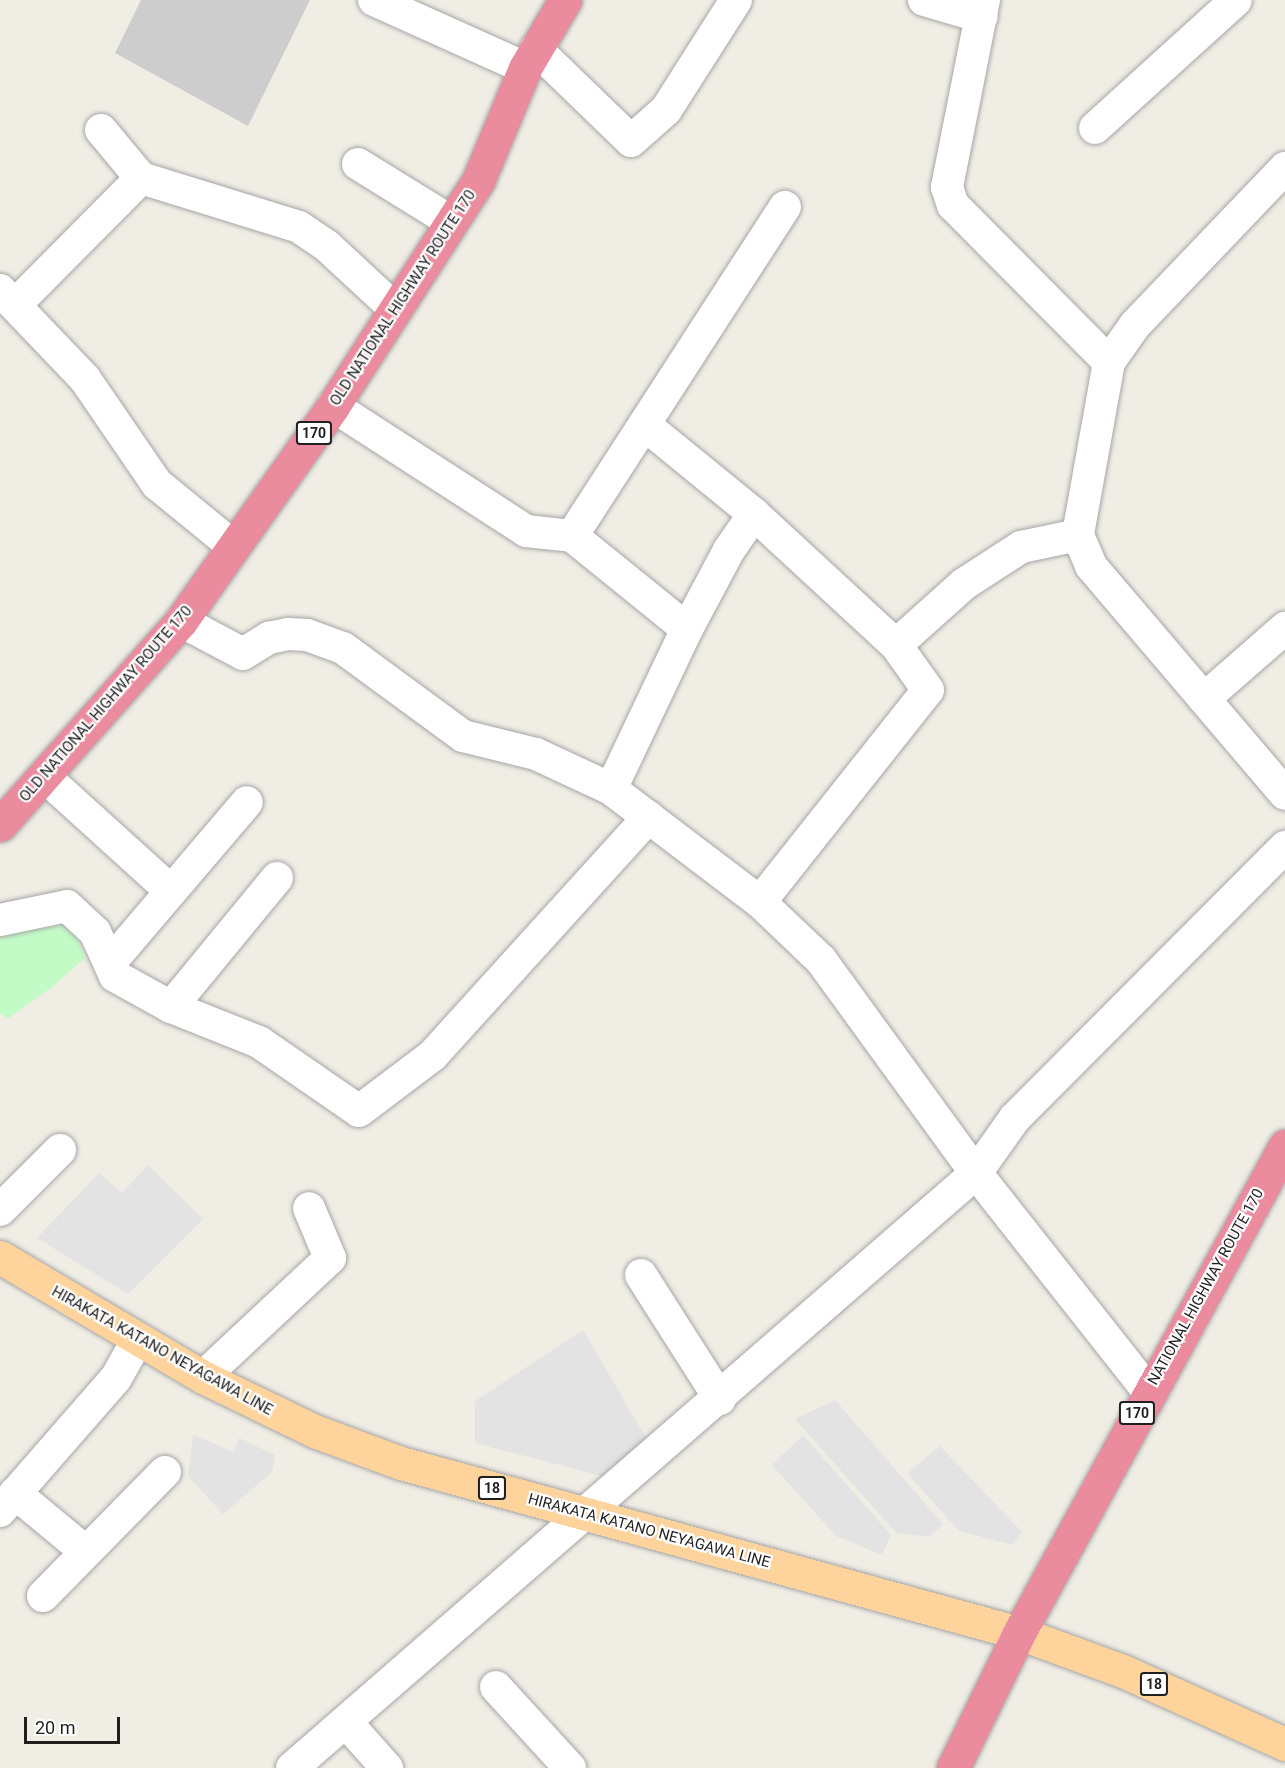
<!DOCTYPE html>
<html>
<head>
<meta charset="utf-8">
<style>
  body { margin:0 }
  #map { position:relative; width:1285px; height:1768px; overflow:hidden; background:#f0ede5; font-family:Roboto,sans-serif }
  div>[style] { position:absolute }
  .religious>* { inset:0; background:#cdcdcd }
  .park>* { inset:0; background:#c2fbc6 }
  .parking>* { inset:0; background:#e3e3e3 }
  .roads { filter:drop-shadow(0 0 2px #a6a6a6) drop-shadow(0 0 2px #a6a6a6) }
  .minor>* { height:32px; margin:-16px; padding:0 16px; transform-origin:16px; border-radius:16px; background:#fff }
  .major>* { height:33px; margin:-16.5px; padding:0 16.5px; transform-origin:16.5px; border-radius:16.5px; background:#ffd39c }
  .highway>* { height:33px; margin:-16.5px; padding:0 16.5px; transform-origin:16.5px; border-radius:16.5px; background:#ea8b9e }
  span { translate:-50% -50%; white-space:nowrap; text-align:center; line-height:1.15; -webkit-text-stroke:4.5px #fff; paint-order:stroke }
  .shield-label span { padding:2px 4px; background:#fff; border:2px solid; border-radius:4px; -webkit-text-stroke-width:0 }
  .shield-label { font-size:14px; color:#1f1f1f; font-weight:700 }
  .street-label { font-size:15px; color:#1f1f1f }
  .scale { position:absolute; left:24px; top:1717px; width:96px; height:27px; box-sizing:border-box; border:3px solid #1f1f1f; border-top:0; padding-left:8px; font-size:18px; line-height:21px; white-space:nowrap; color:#1f1f1f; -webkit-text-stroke:4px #fff; paint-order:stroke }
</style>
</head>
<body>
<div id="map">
  <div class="religious">
    <div style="clip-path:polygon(141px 0,310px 0,248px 126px,115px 53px)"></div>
  </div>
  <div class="park">
    <div style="clip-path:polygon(62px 920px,75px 930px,85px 958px,52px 987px,7px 1019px,0 1013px,0 928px)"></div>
  </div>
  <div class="parking">
    <div style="clip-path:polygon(148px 1165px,203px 1219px,128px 1294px,37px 1238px,99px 1173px,122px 1193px)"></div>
    <div style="clip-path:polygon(583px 1330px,649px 1443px,609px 1478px,475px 1443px,475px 1401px)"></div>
    <div style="clip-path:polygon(835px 1400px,943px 1524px,930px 1537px,896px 1533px,795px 1419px)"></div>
    <div style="clip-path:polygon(193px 1435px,234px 1452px,239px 1438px,275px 1455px,272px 1472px,223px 1514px,188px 1476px)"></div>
    <div style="clip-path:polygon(803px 1435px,891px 1535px,882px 1555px,836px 1536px,772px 1465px)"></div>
    <div style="clip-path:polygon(940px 1446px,1022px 1532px,1013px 1545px,959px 1531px,907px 1473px)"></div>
  </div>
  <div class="roads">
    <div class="minor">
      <div style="left:374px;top:0;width:166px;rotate:24.2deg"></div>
      <div style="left:924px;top:0;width:60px;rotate:16.3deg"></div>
      <div style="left:984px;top:0;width:191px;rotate:101.2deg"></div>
      <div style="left:947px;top:187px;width:19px;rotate:72deg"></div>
      <div style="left:953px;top:205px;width:221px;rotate:45.2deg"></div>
      <div style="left:536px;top:49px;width:132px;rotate:44.1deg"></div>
      <div style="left:631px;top:141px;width:47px;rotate:-41.5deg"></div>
      <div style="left:666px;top:110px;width:130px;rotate:-57.5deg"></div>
      <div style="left:1095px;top:128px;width:190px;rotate:-42.2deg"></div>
      <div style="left:101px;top:130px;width:62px;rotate:50.2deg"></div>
      <div style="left:141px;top:178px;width:165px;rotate:17.2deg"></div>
      <div style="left:299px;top:227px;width:34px;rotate:34deg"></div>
      <div style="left:327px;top:246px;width:94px;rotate:42.8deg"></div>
      <div style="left:358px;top:164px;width:110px;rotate:31.7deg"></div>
      <div style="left:1285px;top:168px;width:217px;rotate:133.7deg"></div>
      <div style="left:1135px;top:325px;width:45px;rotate:125.1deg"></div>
      <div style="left:1109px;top:362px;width:176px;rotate:100.2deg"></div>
      <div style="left:1078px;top:535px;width:34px;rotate:67deg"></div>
      <div style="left:1091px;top:566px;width:299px;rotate:49.6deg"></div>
      <div style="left:0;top:290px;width:123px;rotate:46.3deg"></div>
      <div style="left:85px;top:379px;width:127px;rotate:55.6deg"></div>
      <div style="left:157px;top:484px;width:99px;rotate:39.3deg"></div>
      <div style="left:15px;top:305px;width:179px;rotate:-45.2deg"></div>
      <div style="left:333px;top:406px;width:230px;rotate:32.9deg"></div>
      <div style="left:526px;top:531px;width:46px;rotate:6.2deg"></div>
      <div style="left:754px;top:514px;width:193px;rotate:42.7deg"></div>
      <div style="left:896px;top:645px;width:91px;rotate:-41.9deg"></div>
      <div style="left:964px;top:584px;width:68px;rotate:-33deg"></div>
      <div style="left:1021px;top:547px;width:58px;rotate:-11.9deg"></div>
      <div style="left:181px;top:621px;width:70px;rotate:28deg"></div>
      <div style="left:243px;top:654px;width:31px;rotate:-32deg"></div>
      <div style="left:269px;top:638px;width:19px;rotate:-12deg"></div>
      <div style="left:288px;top:634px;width:19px;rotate:3deg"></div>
      <div style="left:307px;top:635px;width:38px;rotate:20deg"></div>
      <div style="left:343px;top:648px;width:149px;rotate:36.3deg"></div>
      <div style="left:463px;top:736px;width:75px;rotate:13.9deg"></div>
      <div style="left:536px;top:754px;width:83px;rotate:25deg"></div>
      <div style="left:611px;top:789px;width:187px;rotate:37.2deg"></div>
      <div style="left:760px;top:902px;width:84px;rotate:43.6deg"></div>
      <div style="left:821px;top:960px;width:263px;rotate:54deg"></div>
      <div style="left:976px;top:1173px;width:278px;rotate:51.7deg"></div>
      <div style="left:687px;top:629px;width:148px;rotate:-141deg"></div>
      <div style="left:572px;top:536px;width:392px;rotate:-57.1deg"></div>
      <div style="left:1204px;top:699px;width:108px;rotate:-41.2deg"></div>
      <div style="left:44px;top:776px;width:171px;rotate:42.2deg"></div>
      <div style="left:611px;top:789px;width:177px;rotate:-64.6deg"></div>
      <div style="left:687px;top:629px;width:89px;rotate:-62deg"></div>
      <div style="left:729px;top:550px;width:44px;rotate:-55.2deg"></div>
      <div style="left:754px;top:514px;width:139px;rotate:-140.8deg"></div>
      <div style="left:760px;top:902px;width:270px;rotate:-51.6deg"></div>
      <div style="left:928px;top:690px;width:55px;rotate:-125.4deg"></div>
      <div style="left:0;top:920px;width:68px;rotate:-11.8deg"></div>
      <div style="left:67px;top:906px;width:38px;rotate:43deg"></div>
      <div style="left:95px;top:932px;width:48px;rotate:65.6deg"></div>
      <div style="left:115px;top:976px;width:64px;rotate:29deg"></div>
      <div style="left:171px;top:1007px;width:95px;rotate:21.7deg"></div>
      <div style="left:259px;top:1042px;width:121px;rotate:34.6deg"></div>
      <div style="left:359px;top:1111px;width:93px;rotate:-37.1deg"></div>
      <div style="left:433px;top:1055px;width:321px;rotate:-47.8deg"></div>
      <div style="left:110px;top:963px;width:211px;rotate:-49.6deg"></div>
      <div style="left:171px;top:1007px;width:167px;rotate:-50.6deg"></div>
      <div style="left:0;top:1210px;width:85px;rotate:-45deg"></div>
      <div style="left:641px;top:1275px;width:147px;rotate:57.5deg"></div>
      <div style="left:203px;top:1377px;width:174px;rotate:-43.1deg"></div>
      <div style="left:330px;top:1258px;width:54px;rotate:-112.8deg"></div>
      <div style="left:15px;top:1493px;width:92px;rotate:39.7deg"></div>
      <div style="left:0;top:1511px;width:176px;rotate:-48.9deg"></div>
      <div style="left:116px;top:1378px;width:45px;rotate:-60.6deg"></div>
      <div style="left:43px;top:1596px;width:174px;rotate:-45.5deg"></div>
      <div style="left:496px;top:1687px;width:110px;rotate:47.6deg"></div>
      <div style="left:346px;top:1722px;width:62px;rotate:48.3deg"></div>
      <div style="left:292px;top:1768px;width:907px;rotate:-41.02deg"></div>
      <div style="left:976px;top:1173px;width:67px;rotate:-54.7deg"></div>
      <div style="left:1015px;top:1118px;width:383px;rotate:-45.1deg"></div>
    </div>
    <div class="major">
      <div style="left:0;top:1257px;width:236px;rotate:30.6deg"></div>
      <div style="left:203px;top:1377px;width:127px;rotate:25.8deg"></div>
      <div style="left:317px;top:1432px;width:90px;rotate:20.3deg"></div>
      <div style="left:401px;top:1463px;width:641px;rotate:15.38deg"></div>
      <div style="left:1019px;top:1633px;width:111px;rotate:20.1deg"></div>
      <div style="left:1123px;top:1671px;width:178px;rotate:24.3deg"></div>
    </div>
    <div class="highway">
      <div style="left:0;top:825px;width:273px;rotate:-48.4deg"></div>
      <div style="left:181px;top:621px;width:263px;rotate:-54.7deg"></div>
      <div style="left:333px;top:406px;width:268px;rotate:-57.2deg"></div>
      <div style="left:478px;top:181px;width:122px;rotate:-67.4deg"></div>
      <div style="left:525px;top:68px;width:79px;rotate:-59.5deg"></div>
      <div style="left:953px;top:1768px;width:150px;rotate:-63.9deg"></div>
      <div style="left:1019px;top:1633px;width:555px;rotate:-61.36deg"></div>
    </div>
  </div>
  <div class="shield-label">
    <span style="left:314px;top:433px">170</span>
    <span style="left:1137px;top:1413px">170</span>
    <span style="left:492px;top:1488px">18</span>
    <span style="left:1154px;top:1684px">18</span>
  </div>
  <div class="street-label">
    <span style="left:403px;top:298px;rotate:-57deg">OLD NATIONAL HIGHWAY ROUTE 170</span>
    <span style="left:106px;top:704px;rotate:-49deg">OLD NATIONAL HIGHWAY ROUTE 170</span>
    <span style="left:1206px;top:1287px;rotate:-61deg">NATIONAL HIGHWAY ROUTE 170</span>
    <span style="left:162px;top:1351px;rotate:29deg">HIRAKATA KATANO NEYAGAWA LINE</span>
    <span style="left:649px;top:1531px;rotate:15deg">HIRAKATA KATANO NEYAGAWA LINE</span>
  </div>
  <div class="scale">20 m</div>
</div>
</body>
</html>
